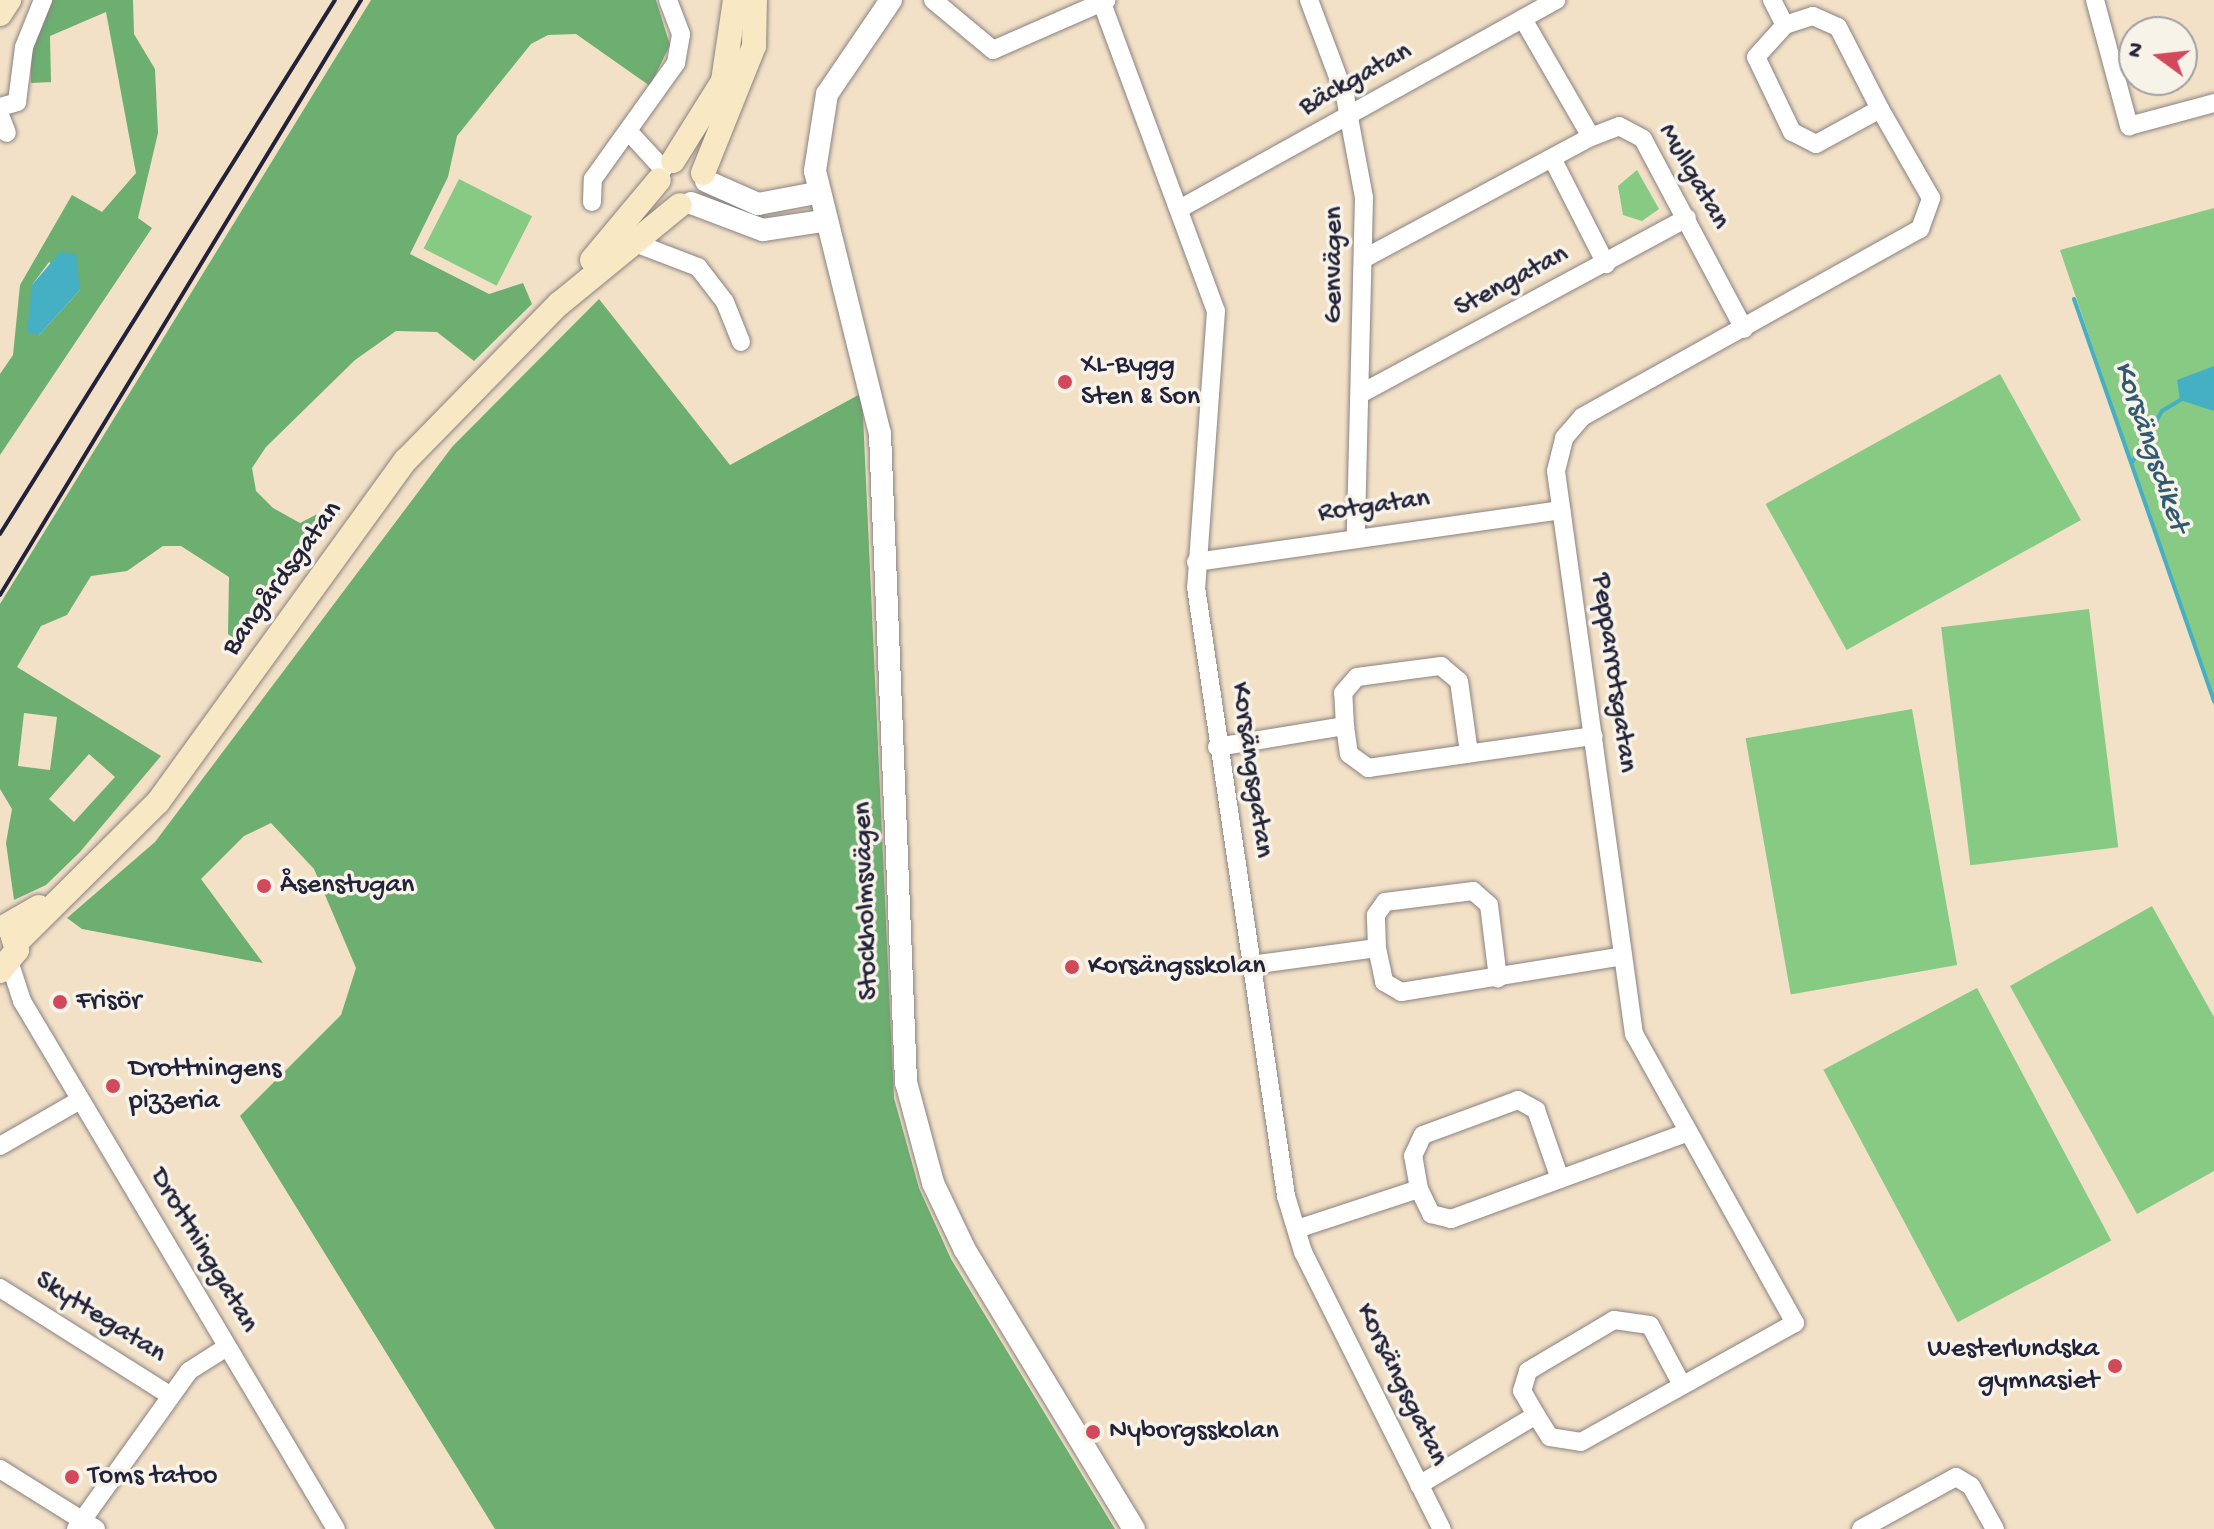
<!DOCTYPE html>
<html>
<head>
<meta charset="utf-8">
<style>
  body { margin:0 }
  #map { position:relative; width:2214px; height:1529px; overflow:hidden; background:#f3e1c7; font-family:"Gochi Hand",sans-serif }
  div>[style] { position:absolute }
  .green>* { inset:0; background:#87ca83; transform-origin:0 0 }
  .forest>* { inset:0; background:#6dae71 }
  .water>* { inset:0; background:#45afc4 }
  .stream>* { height:4px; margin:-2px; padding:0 2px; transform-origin:2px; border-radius:2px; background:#45afc4 }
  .roads { filter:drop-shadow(0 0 2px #8a8281) drop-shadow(0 0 2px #8a8281) }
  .minor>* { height:18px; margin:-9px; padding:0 9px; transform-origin:9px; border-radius:9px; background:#fff }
  .tertiary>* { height:22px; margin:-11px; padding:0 11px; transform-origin:11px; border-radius:11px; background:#fff }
  .secondary>* { height:24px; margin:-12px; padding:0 12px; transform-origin:12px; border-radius:12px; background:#f8e8c3 }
  .rail>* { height:4px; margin:-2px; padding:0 2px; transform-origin:2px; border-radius:2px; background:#22223b }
  .dots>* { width:22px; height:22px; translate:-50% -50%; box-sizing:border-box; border:4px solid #f7f3e8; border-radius:50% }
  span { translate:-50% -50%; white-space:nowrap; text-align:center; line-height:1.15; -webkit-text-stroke:7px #f7f3e8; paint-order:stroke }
  .street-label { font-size:28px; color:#22223b }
  .poi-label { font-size:28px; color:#22223b }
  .left { translate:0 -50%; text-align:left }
  .right { translate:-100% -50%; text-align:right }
  .water-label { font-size:30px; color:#305a72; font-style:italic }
  .north { position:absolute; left:2118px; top:16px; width:80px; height:80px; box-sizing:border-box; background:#f7f3e8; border:2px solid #a29fa3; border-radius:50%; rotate:285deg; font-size:22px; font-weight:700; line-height:32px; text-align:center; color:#22223b }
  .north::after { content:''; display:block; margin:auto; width:28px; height:36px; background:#d1495b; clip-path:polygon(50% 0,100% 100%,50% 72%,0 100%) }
</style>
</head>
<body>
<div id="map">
  <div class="green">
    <div style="clip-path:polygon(1637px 170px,1659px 209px,1642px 221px,1623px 215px,1618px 186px)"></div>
    <div style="left:459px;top:179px;width:82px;height:78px;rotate:27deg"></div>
    <div style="clip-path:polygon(2214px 208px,2214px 706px,2060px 250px)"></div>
    <div style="left:2000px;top:374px;width:167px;height:268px;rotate:61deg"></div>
    <div style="left:2089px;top:609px;width:240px;height:149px;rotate:83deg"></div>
    <div style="left:1912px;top:709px;width:260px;height:169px;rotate:80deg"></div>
    <div style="clip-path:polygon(2152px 906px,2214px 1017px,2214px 1171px,2137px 1214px,2010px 986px)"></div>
    <div style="left:1977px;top:988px;width:286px;height:174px;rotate:62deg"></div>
  </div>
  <div class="forest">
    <div style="clip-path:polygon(evenodd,51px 0,133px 0,134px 34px,155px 69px,158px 133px,138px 218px,152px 228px,0 455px,0 374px,13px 355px,20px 285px,72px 195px,102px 212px,136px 173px,106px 12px,50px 36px,51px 82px,31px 83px,31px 49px,51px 0,49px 262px,80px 290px,39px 335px,32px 285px,49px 262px)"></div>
    <div style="clip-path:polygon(evenodd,371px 0,656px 0,670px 45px,650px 86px,576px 34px,548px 35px,531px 44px,457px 136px,448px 177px,410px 254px,489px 294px,523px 283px,532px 304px,474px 361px,437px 332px,396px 331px,355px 360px,266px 447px,252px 468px,256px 491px,273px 508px,300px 523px,329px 508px,341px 512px,243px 645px,228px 634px,229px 577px,181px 546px,163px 546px,127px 571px,91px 576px,67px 615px,41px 626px,17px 667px,161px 756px,80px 852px,46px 885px,14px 900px,6px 843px,12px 809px,0 789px,0 604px,371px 0,24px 713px,57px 717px,50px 770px,18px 766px,24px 713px,371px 0,89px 754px,115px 777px,74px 822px,49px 799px,89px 754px)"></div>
    <div style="clip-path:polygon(599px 299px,730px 465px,862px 393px,894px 1098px,919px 1188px,951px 1259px,1115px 1529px,495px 1529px,240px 1116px,341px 1015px,356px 968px,314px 869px,271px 823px,244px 836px,201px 879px,263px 963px,82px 929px,67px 918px,155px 842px,452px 447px)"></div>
  </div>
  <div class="water">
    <div style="clip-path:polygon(60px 252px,76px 254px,80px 290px,39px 335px,27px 332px,32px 285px)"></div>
    <div style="clip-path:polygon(2214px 366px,2214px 411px,2180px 400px,2177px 380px)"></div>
  </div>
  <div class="stream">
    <div style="left:2074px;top:299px;width:426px;rotate:70.8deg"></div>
    <div style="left:2133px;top:461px;width:58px;rotate:-59.9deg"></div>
    <div style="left:2162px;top:411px;width:26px;rotate:-31deg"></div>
  </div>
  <div class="roads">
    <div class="minor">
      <div style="left:933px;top:0;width:78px;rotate:39.8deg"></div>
      <div style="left:993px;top:50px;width:124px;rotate:-23.7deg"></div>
      <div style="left:1309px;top:0;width:103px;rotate:69.4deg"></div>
      <div style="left:1345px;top:96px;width:104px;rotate:79.4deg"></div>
      <div style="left:1364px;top:198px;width:339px;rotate:91.4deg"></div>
      <div style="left:1772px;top:0;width:28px;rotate:63deg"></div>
      <div style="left:2095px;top:0;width:131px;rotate:74.9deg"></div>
      <div style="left:2129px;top:126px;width:88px;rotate:-15.1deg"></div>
      <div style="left:1102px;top:3px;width:328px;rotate:69.7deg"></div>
      <div style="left:1216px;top:311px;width:277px;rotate:94.1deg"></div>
      <div style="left:1196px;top:587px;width:616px;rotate:81.59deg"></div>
      <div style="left:1286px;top:1196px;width:59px;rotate:73.1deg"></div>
      <div style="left:1303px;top:1252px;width:310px;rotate:63.4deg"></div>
      <div style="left:1813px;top:16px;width:27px;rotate:24deg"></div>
      <div style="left:1838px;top:27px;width:92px;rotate:62.9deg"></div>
      <div style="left:1880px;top:109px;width:73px;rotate:151.3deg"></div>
      <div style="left:1816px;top:144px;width:27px;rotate:-153deg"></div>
      <div style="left:1792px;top:132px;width:83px;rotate:-115.6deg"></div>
      <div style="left:1756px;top:57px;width:43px;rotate:-47.8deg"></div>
      <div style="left:1785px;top:25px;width:29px;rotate:-18deg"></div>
      <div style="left:1523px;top:19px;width:136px;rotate:60deg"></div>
      <div style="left:1591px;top:137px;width:30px;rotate:-21deg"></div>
      <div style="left:1619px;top:126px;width:27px;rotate:28deg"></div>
      <div style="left:1643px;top:139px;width:215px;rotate:62deg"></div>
      <div style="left:0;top:107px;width:18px;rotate:-16deg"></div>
      <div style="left:17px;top:102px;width:55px;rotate:-82.7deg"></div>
      <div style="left:24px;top:47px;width:51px;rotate:-68deg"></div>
      <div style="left:0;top:115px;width:19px;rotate:69deg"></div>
      <div style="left:630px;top:133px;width:49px;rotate:47.5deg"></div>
      <div style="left:1553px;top:160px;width:117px;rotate:63deg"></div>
      <div style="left:592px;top:202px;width:23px;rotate:-88deg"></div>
      <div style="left:593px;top:179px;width:143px;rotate:-54.4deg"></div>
      <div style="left:676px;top:63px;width:29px;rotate:-80deg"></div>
      <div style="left:681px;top:34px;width:36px;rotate:-111deg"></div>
      <div style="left:1183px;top:207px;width:427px;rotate:-29deg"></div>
      <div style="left:630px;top:241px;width:73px;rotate:20.9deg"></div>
      <div style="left:698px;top:267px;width:44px;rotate:52.4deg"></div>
      <div style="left:725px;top:302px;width:43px;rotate:68.2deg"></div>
      <div style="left:1365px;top:258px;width:256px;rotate:-28.2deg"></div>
      <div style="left:1362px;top:393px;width:369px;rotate:-28.3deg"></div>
      <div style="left:1196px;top:562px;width:369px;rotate:-8.1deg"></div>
      <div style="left:1345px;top:726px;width:28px;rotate:82deg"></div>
      <div style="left:1349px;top:754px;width:24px;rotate:36deg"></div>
      <div style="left:1368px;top:768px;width:228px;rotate:-8.1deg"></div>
      <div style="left:1217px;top:747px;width:130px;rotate:-9.3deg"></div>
      <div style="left:1345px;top:726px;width:33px;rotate:-93deg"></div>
      <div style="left:1343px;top:693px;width:21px;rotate:-49deg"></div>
      <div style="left:1357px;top:677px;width:85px;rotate:-7.5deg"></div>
      <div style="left:1441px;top:666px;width:23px;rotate:40deg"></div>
      <div style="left:1459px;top:681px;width:73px;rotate:82.1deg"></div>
      <div style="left:1377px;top:948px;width:35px;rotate:78deg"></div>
      <div style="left:1384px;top:982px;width:20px;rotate:30deg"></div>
      <div style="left:1401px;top:992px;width:225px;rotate:-9.2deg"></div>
      <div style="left:10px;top:964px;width:39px;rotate:72deg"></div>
      <div style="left:22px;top:1001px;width:614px;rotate:59.26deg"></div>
      <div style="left:1251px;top:965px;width:127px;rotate:-7.7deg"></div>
      <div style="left:1377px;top:948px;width:33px;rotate:-92deg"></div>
      <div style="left:1376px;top:915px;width:16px;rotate:-55deg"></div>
      <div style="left:1385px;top:902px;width:89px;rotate:-7.1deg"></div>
      <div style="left:1473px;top:891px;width:21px;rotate:41deg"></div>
      <div style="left:1489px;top:905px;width:74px;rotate:83deg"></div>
      <div style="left:0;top:1146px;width:92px;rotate:-29.9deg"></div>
      <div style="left:1419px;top:1189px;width:28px;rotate:64deg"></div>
      <div style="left:1431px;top:1214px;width:21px;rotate:14deg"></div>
      <div style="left:1451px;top:1219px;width:253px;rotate:-20.1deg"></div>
      <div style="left:1297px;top:1229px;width:128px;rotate:-18.2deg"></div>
      <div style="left:1419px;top:1189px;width:34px;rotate:-100deg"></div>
      <div style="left:1413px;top:1156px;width:23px;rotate:-65deg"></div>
      <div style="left:1423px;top:1135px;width:101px;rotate:-20.2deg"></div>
      <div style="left:1518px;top:1100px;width:21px;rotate:29deg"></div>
      <div style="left:1536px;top:1110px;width:73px;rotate:70.8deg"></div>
      <div style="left:0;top:1288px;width:202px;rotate:32.3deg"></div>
      <div style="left:1536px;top:1415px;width:26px;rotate:58deg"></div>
      <div style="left:1550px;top:1437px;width:31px;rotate:9deg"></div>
      <div style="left:1581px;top:1442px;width:245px;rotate:-29.1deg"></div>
      <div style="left:1795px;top:1323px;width:331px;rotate:-119.1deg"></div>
      <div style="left:1634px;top:1034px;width:568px;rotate:-97.89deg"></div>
      <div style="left:1556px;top:471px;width:34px;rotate:-76deg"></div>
      <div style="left:1564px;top:438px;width:28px;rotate:-49deg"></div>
      <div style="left:1582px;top:417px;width:387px;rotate:-29.1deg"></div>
      <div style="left:1920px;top:229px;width:33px;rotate:-70deg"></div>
      <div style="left:1931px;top:198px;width:103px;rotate:-119.8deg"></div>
      <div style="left:0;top:1469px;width:113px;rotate:32deg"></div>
      <div style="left:1419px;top:1485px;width:136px;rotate:-30.9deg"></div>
      <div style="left:1536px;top:1415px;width:28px;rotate:-120deg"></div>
      <div style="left:1522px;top:1391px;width:21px;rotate:-73deg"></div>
      <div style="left:1528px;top:1371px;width:100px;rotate:-30.7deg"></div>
      <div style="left:1614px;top:1320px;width:36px;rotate:8deg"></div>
      <div style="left:1650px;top:1325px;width:68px;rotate:61.9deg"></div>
      <div style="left:76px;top:1529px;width:194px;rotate:-54.4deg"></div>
      <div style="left:189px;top:1371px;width:45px;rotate:-32.3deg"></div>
      <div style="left:1861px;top:1529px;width:108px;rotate:-28.7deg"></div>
      <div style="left:1956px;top:1477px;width:17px;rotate:31deg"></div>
      <div style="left:1971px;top:1486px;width:49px;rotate:60.8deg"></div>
    </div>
    <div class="tertiary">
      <div style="left:891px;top:0;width:114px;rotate:124.2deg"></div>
      <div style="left:827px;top:94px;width:78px;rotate:98.9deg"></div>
      <div style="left:815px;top:171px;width:271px;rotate:76.1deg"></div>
      <div style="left:880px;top:434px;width:649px;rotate:87.7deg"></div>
      <div style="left:906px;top:1082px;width:105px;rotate:75deg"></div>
      <div style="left:933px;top:1183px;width:74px;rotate:64.5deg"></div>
      <div style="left:965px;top:1250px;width:326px;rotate:58.8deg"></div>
      <div style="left:706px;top:181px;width:57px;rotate:23.9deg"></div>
      <div style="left:758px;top:204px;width:59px;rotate:-10.7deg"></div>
      <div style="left:691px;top:203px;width:77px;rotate:20.6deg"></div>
      <div style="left:763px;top:230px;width:61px;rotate:-8.5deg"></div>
    </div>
    <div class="secondary">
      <div style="left:0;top:14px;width:17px;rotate:-57deg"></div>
      <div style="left:673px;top:161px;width:94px;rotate:-58deg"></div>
      <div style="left:723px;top:81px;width:82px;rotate:-81.6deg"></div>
      <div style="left:703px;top:173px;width:137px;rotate:-68.1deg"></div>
      <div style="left:754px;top:46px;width:46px;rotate:-88.8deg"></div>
      <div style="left:592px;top:260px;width:104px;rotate:-50.1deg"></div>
      <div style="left:6px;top:926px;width:38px;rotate:-30deg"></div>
      <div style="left:17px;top:942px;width:199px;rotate:-44.8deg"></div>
      <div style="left:158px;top:802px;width:422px;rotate:-54.1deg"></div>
      <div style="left:406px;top:460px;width:219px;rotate:-45.6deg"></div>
      <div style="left:559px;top:304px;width:156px;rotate:-39.3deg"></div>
      <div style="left:0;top:971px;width:27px;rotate:-51deg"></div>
      <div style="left:17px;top:950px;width:21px;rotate:-107deg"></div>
    </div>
  </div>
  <div class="rail">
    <div style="left:0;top:534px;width:630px;rotate:-57.9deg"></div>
    <div style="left:0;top:595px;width:696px;rotate:-58.75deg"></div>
  </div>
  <div class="dots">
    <div style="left:1065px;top:382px;background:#d1495b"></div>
    <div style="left:264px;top:886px;background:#d1495b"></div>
    <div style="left:1072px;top:967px;background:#d1495b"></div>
    <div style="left:60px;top:1002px;background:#d1495b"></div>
    <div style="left:113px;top:1086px;background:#d1495b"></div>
    <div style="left:2115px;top:1366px;background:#d1495b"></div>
    <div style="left:1093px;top:1432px;background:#d1495b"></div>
    <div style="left:72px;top:1477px;background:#d1495b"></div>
  </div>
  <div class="street-label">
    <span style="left:1356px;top:80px;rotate:-29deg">Bäckgatan</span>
    <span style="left:1693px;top:177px;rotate:60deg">Mullgatan</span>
    <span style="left:1335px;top:265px;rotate:-90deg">Genvägen</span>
    <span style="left:1512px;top:282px;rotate:-28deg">Stengatan</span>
    <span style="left:1374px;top:507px;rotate:-8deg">Rotgatan</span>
    <span style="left:283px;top:579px;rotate:-54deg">Bangårdsgatan</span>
    <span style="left:1613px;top:673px;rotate:82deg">Pepparrotsgatan</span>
    <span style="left:1251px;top:770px;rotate:82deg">Korsängsgatan</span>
    <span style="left:867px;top:901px;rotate:-92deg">Stockholmsvägen</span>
    <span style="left:203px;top:1251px;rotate:59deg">Drottninggatan</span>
    <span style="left:100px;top:1318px;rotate:32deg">Skyttegatan</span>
    <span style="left:1401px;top:1385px;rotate:64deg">Korsängsgatan</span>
  </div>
  <div class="poi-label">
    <span class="left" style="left:1081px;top:382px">XL-Bygg<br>Sten &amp; Son</span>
    <span class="left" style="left:280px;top:886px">Åsenstugan</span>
    <span class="left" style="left:1088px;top:967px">Korsängsskolan</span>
    <span class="left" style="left:76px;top:1002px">Frisör</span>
    <span class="left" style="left:129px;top:1086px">Drottningens<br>pizzeria</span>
    <span class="right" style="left:2099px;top:1366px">Westerlundska<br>gymnasiet</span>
    <span class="left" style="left:1109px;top:1432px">Nyborgsskolan</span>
    <span class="left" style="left:88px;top:1477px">Toms tatoo</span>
  </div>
  <div class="water-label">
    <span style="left:2149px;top:447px;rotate:71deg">Korsängsdiket</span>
  </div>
  <div class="north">N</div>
</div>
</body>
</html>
